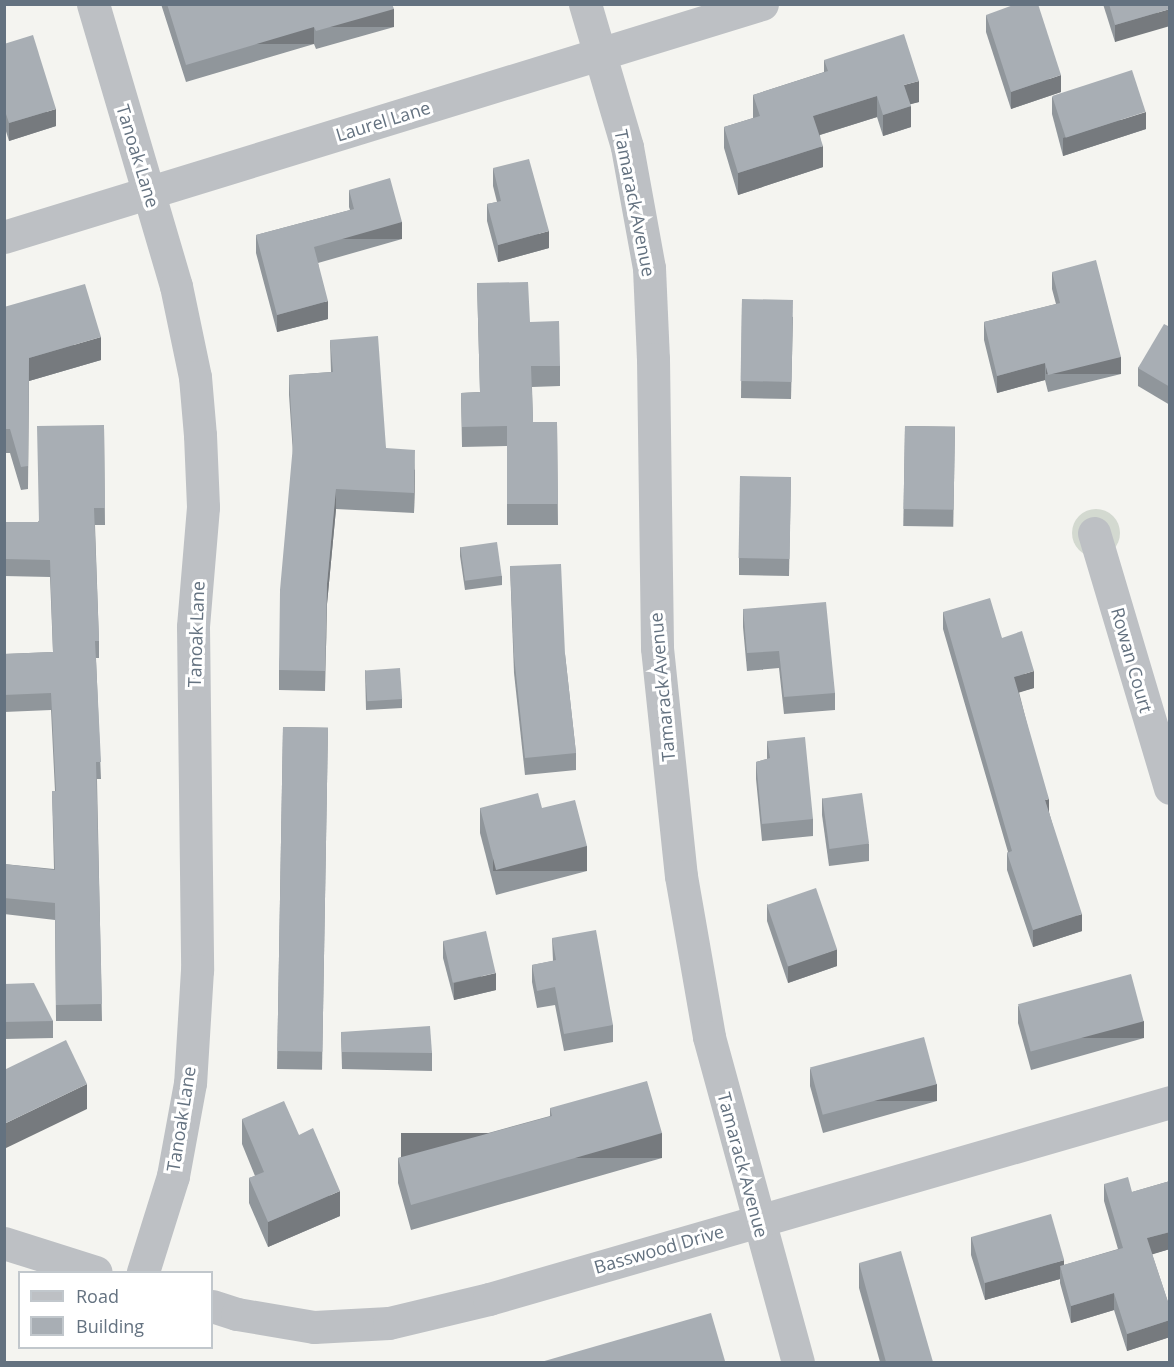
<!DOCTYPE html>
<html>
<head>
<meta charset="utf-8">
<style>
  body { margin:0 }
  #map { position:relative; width:1174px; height:1367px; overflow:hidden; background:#f4f4f0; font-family:"Open Sans",sans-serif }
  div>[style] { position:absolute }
  .green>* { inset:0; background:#d3d9d0 }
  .round { border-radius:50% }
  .street>* { height:33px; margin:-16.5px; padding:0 16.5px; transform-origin:16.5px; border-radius:16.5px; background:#bdc0c4 }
  .wall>* { inset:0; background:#90969b; transform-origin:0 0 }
  .shaded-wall>* { inset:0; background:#767a7e; transform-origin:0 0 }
  .building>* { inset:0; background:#a8aeb4; transform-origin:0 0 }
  span { translate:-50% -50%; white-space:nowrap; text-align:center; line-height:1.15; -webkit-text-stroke:6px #fff; paint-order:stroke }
  .street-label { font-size:18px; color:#647280 }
  .frame { position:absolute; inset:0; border:6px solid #647280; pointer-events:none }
  .legend { position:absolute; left:18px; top:1271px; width:195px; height:78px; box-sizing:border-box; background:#fff; border:2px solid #c1c7cc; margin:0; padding:8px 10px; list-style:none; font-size:18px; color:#647280 }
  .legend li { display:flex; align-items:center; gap:12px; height:30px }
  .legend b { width:30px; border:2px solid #c1c7cc }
</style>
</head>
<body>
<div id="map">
  <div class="green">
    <div class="round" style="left:1072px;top:509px;width:48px;height:48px"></div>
  </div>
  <div class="street">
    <div style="left:93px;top:4px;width:294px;rotate:73.6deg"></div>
    <div style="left:176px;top:286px;width:93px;rotate:78.2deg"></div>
    <div style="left:195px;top:377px;width:58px;rotate:85.1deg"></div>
    <div style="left:200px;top:435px;width:72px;rotate:87.6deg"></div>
    <div style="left:203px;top:507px;width:120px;rotate:94.8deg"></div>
    <div style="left:193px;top:627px;width:343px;rotate:89.3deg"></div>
    <div style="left:197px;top:970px;width:113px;rotate:93.5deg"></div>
    <div style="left:190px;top:1083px;width:95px;rotate:100.4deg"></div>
    <div style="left:173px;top:1176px;width:101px;rotate:107.4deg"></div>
    <div style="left:585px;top:4px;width:149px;rotate:73.6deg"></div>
    <div style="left:627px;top:147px;width:123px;rotate:79.7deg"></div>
    <div style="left:649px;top:268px;width:91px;rotate:87.5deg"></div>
    <div style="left:653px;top:359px;width:289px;rotate:89.2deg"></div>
    <div style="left:657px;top:648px;width:229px;rotate:84deg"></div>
    <div style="left:681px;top:876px;width:163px;rotate:80.1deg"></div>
    <div style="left:709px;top:1037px;width:337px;rotate:74.7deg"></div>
    <div style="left:4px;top:237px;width:793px;rotate:-17.09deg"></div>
    <div style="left:1094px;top:533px;width:266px;rotate:73.4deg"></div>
    <div style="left:4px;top:1243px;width:96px;rotate:17.5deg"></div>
    <div style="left:212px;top:1306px;width:26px;rotate:18deg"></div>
    <div style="left:237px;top:1314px;width:78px;rotate:9.6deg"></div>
    <div style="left:314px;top:1327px;width:75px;rotate:-3.1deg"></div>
    <div style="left:389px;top:1323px;width:103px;rotate:-13.5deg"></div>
    <div style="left:489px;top:1299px;width:709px;rotate:-16.13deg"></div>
  </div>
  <div class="wall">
    <div style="clip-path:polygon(161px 4px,392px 4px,394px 27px,316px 49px,314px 44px,186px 82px)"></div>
    <div style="clip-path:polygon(1103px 4px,1170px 4px,1115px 42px)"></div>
    <div style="clip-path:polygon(986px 15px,1061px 92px,1011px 109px,986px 32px)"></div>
    <div style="clip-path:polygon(4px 44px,56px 126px,9px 141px,4px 125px)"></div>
    <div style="clip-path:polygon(824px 60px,919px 102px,910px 104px,911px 127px,883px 136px,877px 117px,820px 135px,823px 167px,738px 195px,724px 148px,724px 127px,753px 118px,753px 95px,824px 72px)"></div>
    <div style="clip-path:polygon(1052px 97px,1146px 129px,1063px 156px,1052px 114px)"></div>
    <div style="clip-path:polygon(493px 168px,549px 248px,498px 262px,487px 221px,487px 204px,497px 202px,493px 186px)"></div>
    <div style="clip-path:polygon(349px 190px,402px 239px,318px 263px,328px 319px,277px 332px,256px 253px,256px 235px,350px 210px,349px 207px)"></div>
    <div style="clip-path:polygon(1052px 272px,1121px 374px,1048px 392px,1045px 380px,997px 393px,984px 340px,984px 322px,1056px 304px,1052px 289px)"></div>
    <div style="clip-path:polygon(477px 283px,530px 322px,560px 366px,560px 386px,532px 387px,533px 422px,557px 422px,558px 525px,507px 525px,507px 446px,462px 447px,461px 393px,480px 392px)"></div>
    <div style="clip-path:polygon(742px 299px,793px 317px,791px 399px,741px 398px)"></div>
    <div style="clip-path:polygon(4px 307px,101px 360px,29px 381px,28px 489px,21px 490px,10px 453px,4px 453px)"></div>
    <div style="clip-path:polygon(1170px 327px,1170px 405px,1138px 386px,1138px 368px)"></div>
    <div style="clip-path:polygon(330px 340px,386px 448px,415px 470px,414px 513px,336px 509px,327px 604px,325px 691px,279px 690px,279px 670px,293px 454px,289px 395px,289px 375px,331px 372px)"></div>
    <div style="clip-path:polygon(104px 425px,105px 525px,95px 525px,99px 641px,99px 658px,96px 658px,101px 779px,97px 779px,102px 1021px,56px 1021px,55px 920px,4px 914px,4px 864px,54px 869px,52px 791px,55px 791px,51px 710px,4px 712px,4px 654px,53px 652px,50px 577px,4px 576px,4px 522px,38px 522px)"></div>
    <div style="left:905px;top:426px;width:50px;height:100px;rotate:1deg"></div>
    <div style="clip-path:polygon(791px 477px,789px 576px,739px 575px,739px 558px)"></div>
    <div style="clip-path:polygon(460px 547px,502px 576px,502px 585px,465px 590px,460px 556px)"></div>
    <div style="clip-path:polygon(510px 566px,565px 654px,576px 753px,576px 770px,525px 775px,514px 673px)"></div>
    <div style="clip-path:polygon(743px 609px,835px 693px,835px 710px,784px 714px,779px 668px,747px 671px,743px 627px)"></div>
    <div style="clip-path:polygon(943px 612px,1002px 638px,1034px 688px,1019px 692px,1049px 812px,1082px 931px,1033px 947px,1007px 870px,1007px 853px,1008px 852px,943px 629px)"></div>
    <div style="clip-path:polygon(365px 670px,402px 699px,402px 708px,366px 710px)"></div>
    <div style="left:283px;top:727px;width:45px;height:342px;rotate:1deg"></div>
    <div style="clip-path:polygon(767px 741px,813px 819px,813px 836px,762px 841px,756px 779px,756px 762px,767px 759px)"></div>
    <div style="clip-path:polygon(822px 798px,869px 844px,869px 861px,829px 866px,822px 815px)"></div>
    <div style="clip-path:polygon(480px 808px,542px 808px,587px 871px,496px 895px,480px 833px)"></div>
    <div style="clip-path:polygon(767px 904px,837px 966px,788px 983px,767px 921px)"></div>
    <div style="clip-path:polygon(552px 938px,613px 1025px,613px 1042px,564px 1051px,555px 1005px,537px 1008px,532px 982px,532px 965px,553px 961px)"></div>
    <div style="clip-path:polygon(443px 941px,496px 990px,454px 1000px,443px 958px)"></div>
    <div style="clip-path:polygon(4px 984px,53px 1021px,53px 1038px,4px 1039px)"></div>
    <div style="clip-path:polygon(1018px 1006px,1144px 1038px,1031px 1070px,1018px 1023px)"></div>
    <div style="clip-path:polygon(341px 1032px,432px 1053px,432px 1071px,342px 1069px)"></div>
    <div style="clip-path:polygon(810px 1069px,937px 1101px,823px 1133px,810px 1086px)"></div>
    <div style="clip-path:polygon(550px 1108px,662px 1158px,411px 1230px,398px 1183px,398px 1158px,550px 1116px)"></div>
    <div style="clip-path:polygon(242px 1119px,299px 1135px,340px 1216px,268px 1247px,249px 1203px,249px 1178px,255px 1176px,242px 1144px)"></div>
    <div style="clip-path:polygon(1170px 1181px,1170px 1249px,1152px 1254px,1170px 1308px,1170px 1337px,1127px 1351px,1114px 1310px,1071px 1323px,1060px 1283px,1060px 1279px,985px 1300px,971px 1255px,971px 1237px,1064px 1265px,1118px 1249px,1104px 1201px,1104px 1184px,1132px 1192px)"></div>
    <div style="clip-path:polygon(859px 1263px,933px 1362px,880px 1362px,859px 1288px)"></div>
  </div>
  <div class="shaded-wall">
    <div style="left:394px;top:9px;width:18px;height:81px;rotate:90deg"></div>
    <div style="clip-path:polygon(1170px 9px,1170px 26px,1115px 42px,1115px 25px)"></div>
    <div style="left:314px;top:27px;width:17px;height:134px;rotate:90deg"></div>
    <div style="clip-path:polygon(1061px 75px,1061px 92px,1011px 109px,1011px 92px)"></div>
    <div style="clip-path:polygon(919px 81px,919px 102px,904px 106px,904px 85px)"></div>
    <div style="clip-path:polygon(877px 96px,877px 117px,813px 137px,813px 116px)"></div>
    <div style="clip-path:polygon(911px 106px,911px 127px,883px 136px,883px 115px)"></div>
    <div style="clip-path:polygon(56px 109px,56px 126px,9px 141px,9px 123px)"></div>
    <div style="clip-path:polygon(1146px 112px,1146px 129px,1063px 156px,1063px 138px)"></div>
    <div style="clip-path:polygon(823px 146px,823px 167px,738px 195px,738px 173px)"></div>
    <div style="left:402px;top:222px;width:17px;height:91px;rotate:90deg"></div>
    <div style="clip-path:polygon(549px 231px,549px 248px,498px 262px,498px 245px)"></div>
    <div style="clip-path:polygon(328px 301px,328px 319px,277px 332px,277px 315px)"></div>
    <div style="clip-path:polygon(101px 337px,101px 360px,29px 381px,28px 489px,29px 358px)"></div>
    <div style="left:1121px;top:357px;width:17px;height:75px;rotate:90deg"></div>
    <div style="clip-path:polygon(1045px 363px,1045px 380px,997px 393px,997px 376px)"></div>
    <div style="clip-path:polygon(415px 450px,415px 470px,414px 513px,414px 493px)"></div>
    <div style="clip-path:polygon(336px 489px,336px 509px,327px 604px,325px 691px,327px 584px)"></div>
    <div style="clip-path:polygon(1034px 671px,1034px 688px,1014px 694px,1014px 677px)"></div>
    <div style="clip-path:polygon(1049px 799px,1049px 816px,1045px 800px)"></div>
    <div style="left:587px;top:846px;width:25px;height:94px;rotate:90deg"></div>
    <div style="clip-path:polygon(1082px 914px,1082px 931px,1033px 947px,1033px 930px)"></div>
    <div style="clip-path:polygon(837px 949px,837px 966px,788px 983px,788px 966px)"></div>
    <div style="clip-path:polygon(496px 973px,496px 990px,454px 1000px,454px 983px)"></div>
    <div style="left:1144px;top:1021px;width:17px;height:117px;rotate:90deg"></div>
    <div style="clip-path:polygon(87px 1084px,87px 1109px,4px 1149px,4px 1124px)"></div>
    <div style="left:937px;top:1084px;width:17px;height:118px;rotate:90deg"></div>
    <div style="left:662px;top:1133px;width:25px;height:261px;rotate:90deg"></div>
    <div style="clip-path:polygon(340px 1191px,340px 1216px,268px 1247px,268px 1222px)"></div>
    <div style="clip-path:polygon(1170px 1232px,1170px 1249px,1147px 1256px,1147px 1238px)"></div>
    <div style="clip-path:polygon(1064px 1260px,1064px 1278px,1060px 1266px,1060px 1279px,985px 1300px,985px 1283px)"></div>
    <div style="clip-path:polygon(1114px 1293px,1114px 1310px,1071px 1323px,1071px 1306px)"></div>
    <div style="clip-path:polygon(1170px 1320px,1170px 1337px,1127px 1351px,1127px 1334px)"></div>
  </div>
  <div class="building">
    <div style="clip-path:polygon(167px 4px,392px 4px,394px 9px,316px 31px,314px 27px,186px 65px)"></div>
    <div style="clip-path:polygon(1016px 4px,1038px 4px,1061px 75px,1011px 92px,986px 15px)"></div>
    <div style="clip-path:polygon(1109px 4px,1170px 4px,1170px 9px,1115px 25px)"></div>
    <div style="clip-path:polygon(904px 34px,919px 81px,904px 85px,911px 106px,883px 115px,877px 96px,813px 116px,823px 146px,738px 173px,724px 127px,760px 116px,753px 95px,828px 71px,824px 60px)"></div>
    <div style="clip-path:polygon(33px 35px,56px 109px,9px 123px,4px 108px,4px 44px)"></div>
    <div style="left:1132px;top:70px;width:44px;height:84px;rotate:72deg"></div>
    <div style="clip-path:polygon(529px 159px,549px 231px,498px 245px,487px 204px,501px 201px,493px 168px)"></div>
    <div style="clip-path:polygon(390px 178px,402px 222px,314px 247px,328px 301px,277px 315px,256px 235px,354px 209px,349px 190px)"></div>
    <div style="clip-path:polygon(1096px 260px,1121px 357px,1048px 375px,1045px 363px,997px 376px,984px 322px,1060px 303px,1052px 272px)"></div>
    <div style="clip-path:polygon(528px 282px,530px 322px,559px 321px,560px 366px,531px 366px,533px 422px,557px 422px,558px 504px,507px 504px,507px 426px,462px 427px,461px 393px,480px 392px,477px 283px)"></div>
    <div style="clip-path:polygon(85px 284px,101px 337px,29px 358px,28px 466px,21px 467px,10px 429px,4px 429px,4px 307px)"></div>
    <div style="left:742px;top:299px;width:51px;height:82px;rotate:1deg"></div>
    <div style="clip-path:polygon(1164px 324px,1170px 327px,1170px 387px,1138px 368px)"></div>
    <div style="clip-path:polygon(378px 336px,386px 448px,415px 450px,414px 493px,336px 489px,327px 584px,325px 671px,279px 670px,280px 590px,293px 445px,289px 375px,333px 372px,330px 340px)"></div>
    <div style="clip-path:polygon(104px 425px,105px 508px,94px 508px,99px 641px,95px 641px,101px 762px,96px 762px,102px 1004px,56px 1005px,55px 903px,4px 898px,4px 864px,55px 870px,52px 791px,56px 791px,51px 693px,4px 695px,4px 654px,53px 652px,50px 560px,4px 559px,4px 522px,39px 522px,37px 426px)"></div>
    <div style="left:905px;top:426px;width:50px;height:83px;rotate:1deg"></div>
    <div style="left:740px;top:476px;width:51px;height:82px;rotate:1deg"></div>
    <div style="left:497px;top:542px;width:34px;height:37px;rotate:82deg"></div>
    <div style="clip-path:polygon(561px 564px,565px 654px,576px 753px,525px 758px,514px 656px,510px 566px)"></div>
    <div style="clip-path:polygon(990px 598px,1002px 638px,1022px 631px,1034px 671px,1014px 677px,1049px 799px,1045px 800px,1082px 914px,1033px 930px,1007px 853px,1012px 851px,943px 612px)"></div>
    <div style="clip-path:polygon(826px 602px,835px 693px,784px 697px,779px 651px,747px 653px,743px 609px)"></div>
    <div style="left:400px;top:668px;width:31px;height:35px;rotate:86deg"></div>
    <div style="left:283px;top:727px;width:45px;height:324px;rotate:1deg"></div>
    <div style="clip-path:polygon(805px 737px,813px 819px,762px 824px,756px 762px,770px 758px,767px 741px)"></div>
    <div style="clip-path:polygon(538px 793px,542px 808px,575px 800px,587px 846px,496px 870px,480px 808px)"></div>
    <div style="left:862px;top:793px;width:51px;height:40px;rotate:82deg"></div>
    <div style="left:816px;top:888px;width:65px;height:52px;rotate:71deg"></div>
    <div style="clip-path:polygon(596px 930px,613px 1025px,564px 1034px,555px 987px,537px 991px,532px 965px,556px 960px,552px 938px)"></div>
    <div style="left:486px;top:931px;width:43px;height:44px;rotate:77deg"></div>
    <div style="left:1131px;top:974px;width:49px;height:117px;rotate:75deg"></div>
    <div style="clip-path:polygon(34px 983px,53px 1021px,4px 1022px,4px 984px)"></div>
    <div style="clip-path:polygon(430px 1026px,432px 1053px,342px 1052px,341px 1032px)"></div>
    <div style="left:924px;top:1037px;width:49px;height:118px;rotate:75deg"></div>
    <div style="clip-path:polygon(66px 1040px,87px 1084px,4px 1124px,4px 1070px)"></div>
    <div style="clip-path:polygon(647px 1081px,662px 1133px,411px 1205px,398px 1158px,552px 1116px,550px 1108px)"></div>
    <div style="clip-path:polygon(284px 1101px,299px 1135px,313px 1128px,340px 1191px,268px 1222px,249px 1178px,264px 1172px,242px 1119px)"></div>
    <div style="clip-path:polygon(1128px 1177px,1132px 1192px,1170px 1181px,1170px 1232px,1147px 1238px,1170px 1308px,1170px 1320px,1127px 1334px,1114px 1293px,1071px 1306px,1060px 1266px,1123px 1248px,1104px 1184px)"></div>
    <div style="left:1051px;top:1214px;width:48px;height:83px;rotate:74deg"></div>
    <div style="clip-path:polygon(901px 1251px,933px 1362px,886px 1362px,859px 1263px)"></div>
    <div style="clip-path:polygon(711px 1313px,725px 1361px,720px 1362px,541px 1362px)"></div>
  </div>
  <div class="street-label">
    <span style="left:383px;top:121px;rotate:-17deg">Laurel Lane</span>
    <span style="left:138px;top:156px;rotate:73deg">Tanoak Lane</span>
    <span style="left:635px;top:203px;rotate:79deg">Tamarack Avenue</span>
    <span style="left:196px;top:634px;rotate:-88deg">Tanoak Lane</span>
    <span style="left:1132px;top:660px;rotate:74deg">Rowan Court</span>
    <span style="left:662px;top:687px;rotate:-95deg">Tamarack Avenue</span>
    <span style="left:181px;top:1119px;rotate:-81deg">Tanoak Lane</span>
    <span style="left:743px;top:1165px;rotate:75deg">Tamarack Avenue</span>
    <span style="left:659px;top:1249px;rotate:-16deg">Basswood Drive</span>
  </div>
  <div class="frame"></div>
  <ul class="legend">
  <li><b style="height:8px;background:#bdc0c4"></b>Road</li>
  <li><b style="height:16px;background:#a8aeb4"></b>Building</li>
  </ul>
</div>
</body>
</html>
